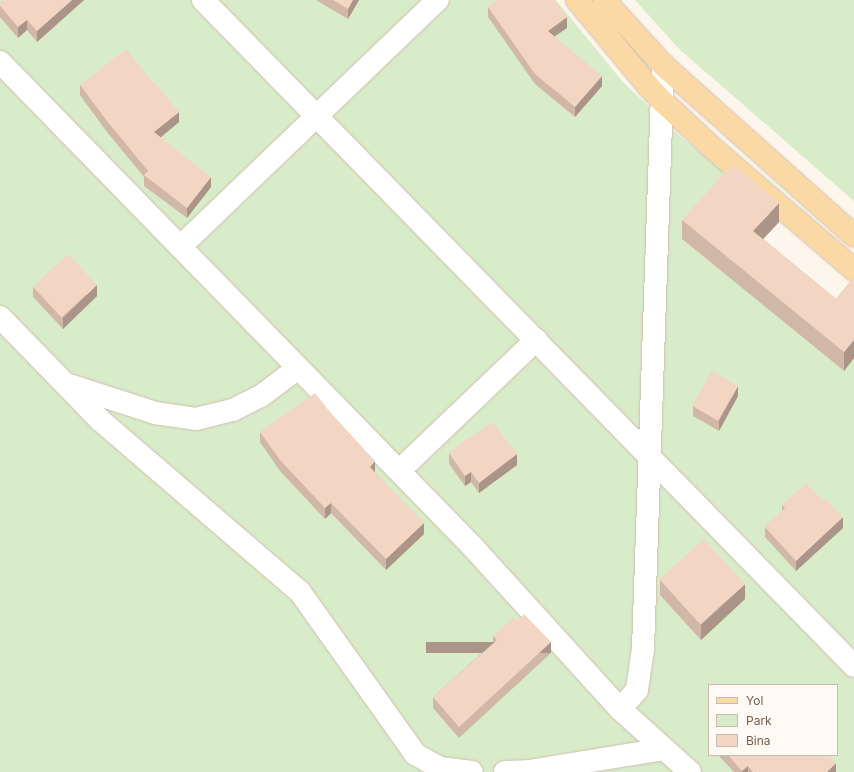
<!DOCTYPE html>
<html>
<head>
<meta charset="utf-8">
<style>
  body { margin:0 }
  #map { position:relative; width:854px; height:772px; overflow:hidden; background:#fdf6ec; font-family:Inter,sans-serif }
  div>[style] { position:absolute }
  .green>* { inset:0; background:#d8ecc9 }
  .roads { filter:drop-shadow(0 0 1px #d1beb0) drop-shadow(0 0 1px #d1beb0) }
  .minor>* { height:22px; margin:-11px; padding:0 11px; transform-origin:11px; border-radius:11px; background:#fff }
  .major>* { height:22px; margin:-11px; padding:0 11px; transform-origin:11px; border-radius:11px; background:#fbd9a5 }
  .wall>* { inset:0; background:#d1b7a8 }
  .shaded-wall>* { inset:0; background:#aa9588; transform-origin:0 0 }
  .building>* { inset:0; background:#f3d5c3; transform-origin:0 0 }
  span { translate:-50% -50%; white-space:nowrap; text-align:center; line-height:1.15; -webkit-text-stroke:3px #fffaf3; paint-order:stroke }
  .legend { position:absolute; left:708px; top:684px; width:130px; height:72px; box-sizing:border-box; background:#fffaf3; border:1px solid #cabbb1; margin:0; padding:5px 7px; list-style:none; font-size:12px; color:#7a5c4d }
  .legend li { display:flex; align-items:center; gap:8px; height:20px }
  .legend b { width:20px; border:1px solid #cabbb1 }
</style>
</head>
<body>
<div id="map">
  <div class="green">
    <div style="clip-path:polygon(evenodd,0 0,556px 0,622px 81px,681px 137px,735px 180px,682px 239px,844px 371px,854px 358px,854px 772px,0 772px,0 0,709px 685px,837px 685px,837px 755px,709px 755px,709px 685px)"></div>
    <div style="clip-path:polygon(635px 0,854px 0,854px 201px,679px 49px)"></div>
  </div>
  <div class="roads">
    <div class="minor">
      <div style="left:203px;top:0;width:931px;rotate:45.65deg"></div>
      <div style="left:0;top:62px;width:676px;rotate:45.72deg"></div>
      <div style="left:472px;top:546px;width:220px;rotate:47.8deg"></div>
      <div style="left:620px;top:709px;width:94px;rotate:42deg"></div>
      <div style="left:180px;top:247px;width:357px;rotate:-43.8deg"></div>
      <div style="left:0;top:317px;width:144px;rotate:45.8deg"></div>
      <div style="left:100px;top:420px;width:264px;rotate:40.7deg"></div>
      <div style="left:300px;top:592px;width:199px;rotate:54.6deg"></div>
      <div style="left:415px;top:754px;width:29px;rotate:29deg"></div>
      <div style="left:440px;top:768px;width:32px;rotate:7deg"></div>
      <div style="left:69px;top:385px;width:90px;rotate:18deg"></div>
      <div style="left:155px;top:413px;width:41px;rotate:8.3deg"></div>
      <div style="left:196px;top:419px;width:38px;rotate:-14deg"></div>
      <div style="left:233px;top:410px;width:31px;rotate:-27deg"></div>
      <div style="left:261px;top:396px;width:46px;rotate:-37.1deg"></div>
      <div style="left:399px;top:471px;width:190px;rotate:-43.7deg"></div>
      <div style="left:620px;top:709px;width:25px;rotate:-48deg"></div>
      <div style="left:637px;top:690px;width:41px;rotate:-81.7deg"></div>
      <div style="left:643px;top:649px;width:584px;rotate:-88.04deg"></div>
      <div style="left:505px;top:772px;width:24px;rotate:-2deg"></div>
      <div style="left:529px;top:771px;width:136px;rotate:-9.3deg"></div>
    </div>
    <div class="major">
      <div style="left:577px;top:0;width:113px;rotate:50.4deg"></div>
      <div style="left:649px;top:87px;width:18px;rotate:47deg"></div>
      <div style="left:661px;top:100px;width:76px;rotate:42.9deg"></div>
      <div style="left:717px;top:152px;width:181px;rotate:40.7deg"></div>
      <div style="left:604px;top:0;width:88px;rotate:47.8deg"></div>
      <div style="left:663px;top:65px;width:256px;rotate:41.8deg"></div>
    </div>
  </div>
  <div class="wall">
    <div style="clip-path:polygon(84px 0,37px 42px,27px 30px,18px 38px,0 17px,0 3px)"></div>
    <div style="clip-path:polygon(316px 0,359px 0,348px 19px)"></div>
    <div style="clip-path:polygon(488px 7px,567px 28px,554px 36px,602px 86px,575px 117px,535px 84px,488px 17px)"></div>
    <div style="clip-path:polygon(153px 83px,179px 122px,160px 137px,211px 187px,187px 218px,144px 186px,144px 177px,107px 132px,80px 95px,80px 85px)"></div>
    <div style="clip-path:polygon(682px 220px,779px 222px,763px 239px,836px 299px,854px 277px,854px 358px,844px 371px,682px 239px)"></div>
    <div style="clip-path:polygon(33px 287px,97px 296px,63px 329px,33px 297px)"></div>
    <div style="clip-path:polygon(738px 396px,719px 431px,693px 416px,693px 406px)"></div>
    <div style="clip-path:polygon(260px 432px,375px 472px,424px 534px,386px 570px,331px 513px,325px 519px,280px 471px,260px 442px)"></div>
    <div style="clip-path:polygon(470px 438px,517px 465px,479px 493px,471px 482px,465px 486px,449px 464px,449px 453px)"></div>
    <div style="clip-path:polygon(822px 500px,843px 528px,796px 571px,765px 537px,765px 527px,782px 511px,782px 505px)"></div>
    <div style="clip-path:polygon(660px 580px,745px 599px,701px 640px,660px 595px)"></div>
    <div style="clip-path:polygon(517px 621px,551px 653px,459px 738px,433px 708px,433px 697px,493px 643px,493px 636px)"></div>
    <div style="clip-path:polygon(718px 755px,828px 755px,836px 772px,734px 772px)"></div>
  </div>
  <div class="shaded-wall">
    <div style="clip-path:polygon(72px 0,84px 0,37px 42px,37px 31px)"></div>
    <div style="clip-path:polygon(353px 0,359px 0,348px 19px,348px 9px)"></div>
    <div style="clip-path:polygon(567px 17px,567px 28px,548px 41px,548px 31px)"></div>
    <div style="clip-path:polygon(27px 20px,27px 30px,18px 38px,18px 27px)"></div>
    <div style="clip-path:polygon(602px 76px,602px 86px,575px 117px,575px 107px)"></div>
    <div style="clip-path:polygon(179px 112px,179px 122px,154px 143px,154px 132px)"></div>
    <div style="clip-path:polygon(211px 177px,211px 187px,187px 218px,187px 208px)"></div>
    <div style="clip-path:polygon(779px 203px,779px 222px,753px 250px,753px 231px)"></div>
    <div style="clip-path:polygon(97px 285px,97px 296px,63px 329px,63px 318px)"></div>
    <div style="clip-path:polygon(854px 340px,854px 358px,844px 371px,844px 352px)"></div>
    <div style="clip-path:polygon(738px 386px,738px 396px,719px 431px,719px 421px)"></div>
    <div style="clip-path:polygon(517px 454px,517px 465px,479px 493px,479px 483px)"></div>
    <div style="clip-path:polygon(375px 461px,375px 472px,370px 477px,370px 467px)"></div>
    <div style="clip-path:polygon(471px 472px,471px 482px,465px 486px,465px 476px)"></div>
    <div style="clip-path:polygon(331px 503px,331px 513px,325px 519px,325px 508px)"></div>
    <div style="clip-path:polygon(843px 517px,843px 528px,796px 571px,796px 561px)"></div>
    <div style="clip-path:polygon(424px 523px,424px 534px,386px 570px,386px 559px)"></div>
    <div style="clip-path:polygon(745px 584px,745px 599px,701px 640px,701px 625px)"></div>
    <div style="left:551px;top:642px;width:11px;height:125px;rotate:90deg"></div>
    <div style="clip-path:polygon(836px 763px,836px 772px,827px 772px)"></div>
    <div style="clip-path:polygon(748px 766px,748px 772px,742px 772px,742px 771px)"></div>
  </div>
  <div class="building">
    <div style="clip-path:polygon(3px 0,72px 0,37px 31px,27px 20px,18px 27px,0 6px,0 3px)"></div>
    <div style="clip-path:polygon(333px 0,353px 0,348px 9px)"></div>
    <div style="clip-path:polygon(497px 0,555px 0,567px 17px,548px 31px,602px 76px,575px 107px,535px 74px,488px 7px)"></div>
    <div style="clip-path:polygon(126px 49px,153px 83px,154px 82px,179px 112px,154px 132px,211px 177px,187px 208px,144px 175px,148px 171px,107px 121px,80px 85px)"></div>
    <div style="clip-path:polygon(733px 163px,779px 203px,753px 231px,836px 299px,854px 277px,854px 340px,844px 352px,682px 220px)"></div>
    <div style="left:68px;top:254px;width:42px;height:48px;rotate:47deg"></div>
    <div style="left:712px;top:371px;width:30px;height:40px;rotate:30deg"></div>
    <div style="clip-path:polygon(315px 393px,330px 412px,375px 461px,370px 467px,424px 523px,386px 559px,331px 503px,325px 508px,280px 460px,260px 432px)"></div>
    <div style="clip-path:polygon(492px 422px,517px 454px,479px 483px,471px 472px,465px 476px,449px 453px,469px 437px,470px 438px)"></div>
    <div style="clip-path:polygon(806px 483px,822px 500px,825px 498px,843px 517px,796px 561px,765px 527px,785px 508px,782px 505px)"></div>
    <div style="left:704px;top:539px;width:61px;height:60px;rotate:48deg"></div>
    <div style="clip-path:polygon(524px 614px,551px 642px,459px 727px,433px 697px,497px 640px,493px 636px,514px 617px,517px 621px)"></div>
    <div style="clip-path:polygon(728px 755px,828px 755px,836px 763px,827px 772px,753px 772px,748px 766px,742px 771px)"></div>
  </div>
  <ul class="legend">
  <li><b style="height:5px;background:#fbd9a5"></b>Yol</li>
  <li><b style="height:11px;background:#d8ecc9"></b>Park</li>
  <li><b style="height:11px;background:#f3d5c3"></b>Bina</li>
  </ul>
</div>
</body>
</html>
